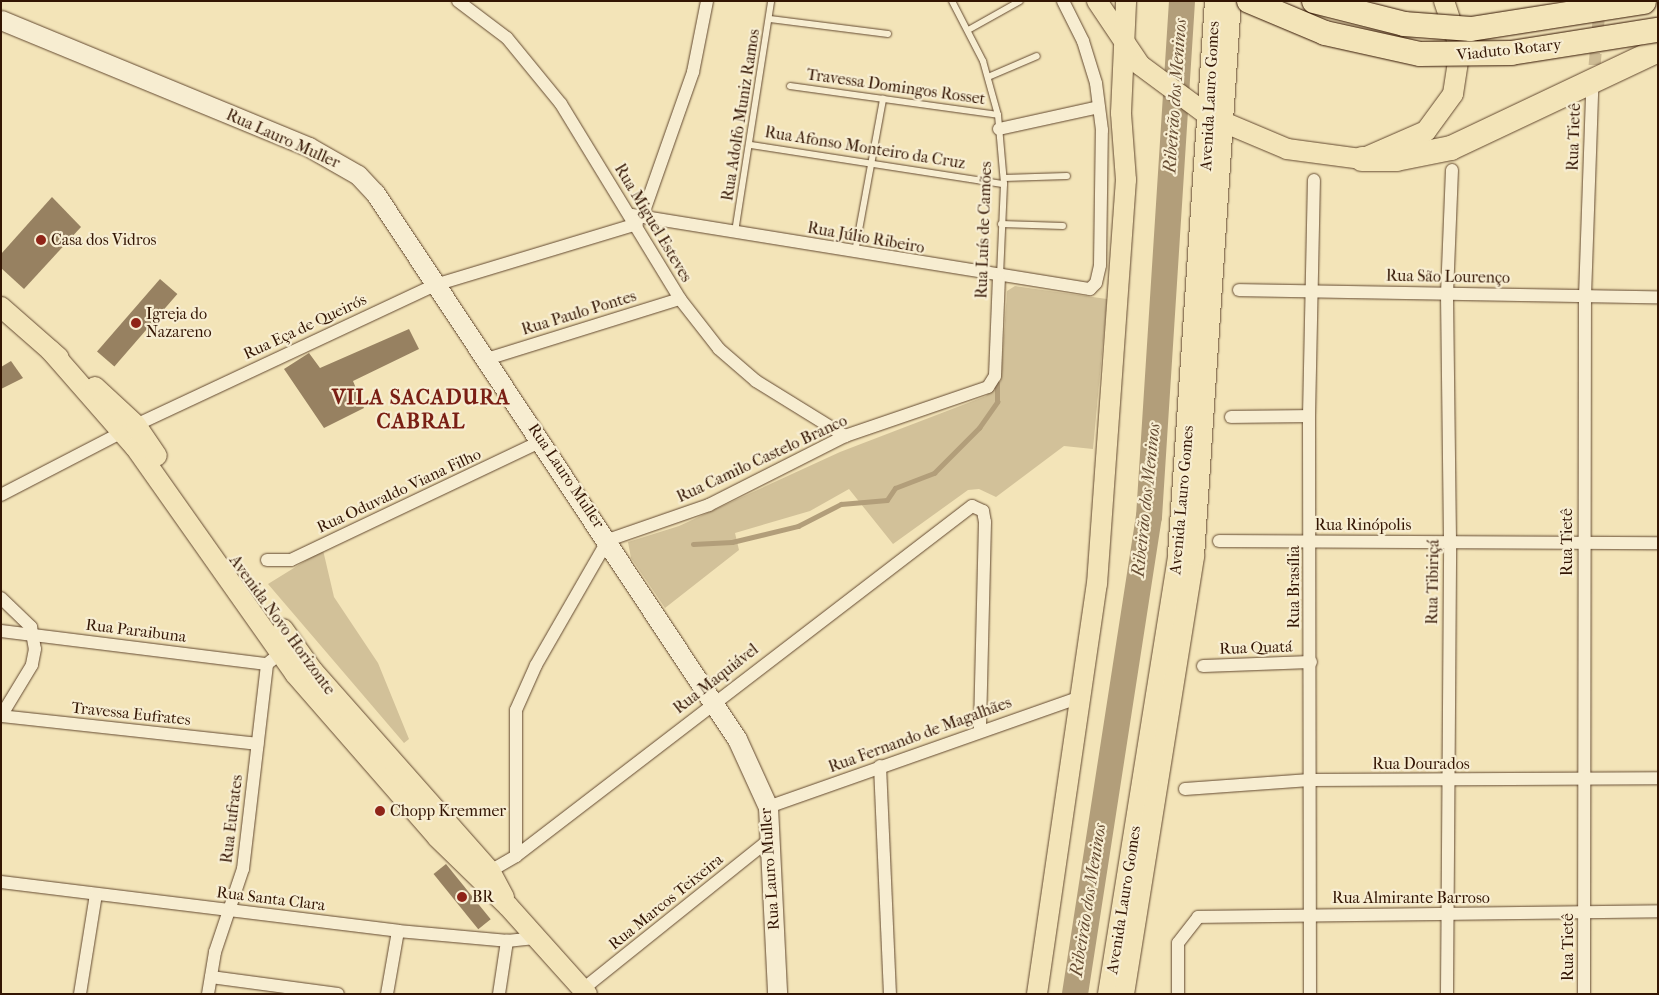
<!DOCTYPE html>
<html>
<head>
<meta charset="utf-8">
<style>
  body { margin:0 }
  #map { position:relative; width:1659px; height:995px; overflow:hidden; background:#f3e4b8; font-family:"IM FELL French Canon",serif }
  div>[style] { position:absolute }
  .green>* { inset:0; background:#d2c199 }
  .stream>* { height:4.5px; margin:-2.25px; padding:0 2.25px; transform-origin:2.25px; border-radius:2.25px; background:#b29e7a }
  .river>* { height:26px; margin:-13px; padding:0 13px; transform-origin:13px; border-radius:13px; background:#b29e7a }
  .building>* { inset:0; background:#978161; transform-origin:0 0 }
  .street-tunnel>* { height:12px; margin-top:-6px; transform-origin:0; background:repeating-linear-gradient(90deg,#cdbb94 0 12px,transparent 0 18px) }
  .roads { filter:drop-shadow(0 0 1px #634930) drop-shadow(0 0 1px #634930) }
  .lane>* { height:6px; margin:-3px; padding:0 3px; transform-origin:3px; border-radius:3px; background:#f7edd1 }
  .street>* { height:12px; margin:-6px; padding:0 6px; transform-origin:6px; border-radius:6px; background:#f7edd1 }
  .secondary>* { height:19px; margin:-9.5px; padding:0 9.5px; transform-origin:9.5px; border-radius:9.5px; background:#f7edd1 }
  .primary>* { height:20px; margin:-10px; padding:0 10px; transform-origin:10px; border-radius:10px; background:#f3e4b8 }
  .highway>* { height:24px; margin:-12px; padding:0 12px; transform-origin:12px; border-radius:12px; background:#f3e4b8 }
  .bridges { filter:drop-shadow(0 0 1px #331503) drop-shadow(0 0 1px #331503) }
  .highway-bridge>* { height:24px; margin:-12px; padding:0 12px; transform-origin:12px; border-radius:12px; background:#f3e4b8 }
  .dots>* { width:14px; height:14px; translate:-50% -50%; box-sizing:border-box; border:2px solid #f7edd1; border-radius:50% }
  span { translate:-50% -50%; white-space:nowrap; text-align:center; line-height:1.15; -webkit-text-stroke:4.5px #f7edd1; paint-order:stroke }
  .street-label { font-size:16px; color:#331503 }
  .poi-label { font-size:16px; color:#331503 }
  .left { translate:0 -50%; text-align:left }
  .water-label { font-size:18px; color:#664c33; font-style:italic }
  .district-label { font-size:21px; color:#7a1f14; font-weight:700; letter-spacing:1px }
  .frame { position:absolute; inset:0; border:2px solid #331503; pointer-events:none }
</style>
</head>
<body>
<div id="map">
  <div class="green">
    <div style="clip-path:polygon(1015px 286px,1107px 299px,1093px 449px,1064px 446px,996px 497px,979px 489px,968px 490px,893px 544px,849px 489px,810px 511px,735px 533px,739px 550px,665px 608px,631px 558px,628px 542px,679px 526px,840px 452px,986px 396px,1001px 380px,1007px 291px)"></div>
    <div style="clip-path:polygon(323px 550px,334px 597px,378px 663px,409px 739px,404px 743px,268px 584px)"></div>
  </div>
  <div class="stream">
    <div style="left:693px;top:544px;width:39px;rotate:-3deg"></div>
    <div style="left:732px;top:542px;width:68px;rotate:-13.6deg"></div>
    <div style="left:798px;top:526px;width:48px;rotate:-27.1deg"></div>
    <div style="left:841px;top:504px;width:46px;rotate:-5deg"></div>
    <div style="left:887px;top:500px;width:14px;rotate:-56deg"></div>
    <div style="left:895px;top:488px;width:42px;rotate:-21deg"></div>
    <div style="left:934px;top:473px;width:64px;rotate:-45deg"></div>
    <div style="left:979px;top:428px;width:32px;rotate:-55deg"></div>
    <div style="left:997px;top:402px;width:18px;rotate:-90deg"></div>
  </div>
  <div class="river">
    <div style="left:1075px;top:994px;width:483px;rotate:-81.2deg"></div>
    <div style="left:1149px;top:517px;width:517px;rotate:-86.34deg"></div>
  </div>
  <div class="building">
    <div style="clip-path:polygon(52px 197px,81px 227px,24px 289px,1px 268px,1px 254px)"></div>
    <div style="left:160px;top:279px;width:23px;height:96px;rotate:41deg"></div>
    <div style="clip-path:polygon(409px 329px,419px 349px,353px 381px,364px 408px,324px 428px,284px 369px,309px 353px,320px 368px)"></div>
    <div style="clip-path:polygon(11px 361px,23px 378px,1px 389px,1px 367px)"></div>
    <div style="left:446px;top:864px;width:71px;height:16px;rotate:51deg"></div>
  </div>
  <div class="street-tunnel">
    <div style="left:1593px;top:83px;width:79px;rotate:-84.9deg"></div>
  </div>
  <div class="roads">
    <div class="lane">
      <div style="left:952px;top:1px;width:68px;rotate:62.7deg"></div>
      <div style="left:983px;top:61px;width:56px;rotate:74.5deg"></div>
      <div style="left:998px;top:115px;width:69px;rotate:85deg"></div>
      <div style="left:1004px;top:184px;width:91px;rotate:92.5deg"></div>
      <div style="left:770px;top:19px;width:119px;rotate:7.2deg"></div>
      <div style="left:970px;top:29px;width:57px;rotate:-29.2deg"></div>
      <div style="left:988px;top:77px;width:53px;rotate:-23.2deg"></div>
      <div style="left:790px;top:86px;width:210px;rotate:7.9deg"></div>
      <div style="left:751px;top:145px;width:256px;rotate:8.8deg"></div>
      <div style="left:1004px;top:178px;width:63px;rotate:-1.8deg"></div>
      <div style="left:1001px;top:224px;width:62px;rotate:1.8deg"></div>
      <div style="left:735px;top:232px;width:234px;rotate:-81.1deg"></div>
      <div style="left:855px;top:252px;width:156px;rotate:-79.6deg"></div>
    </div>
    <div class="street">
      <div style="left:458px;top:1px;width:61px;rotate:37.1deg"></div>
      <div style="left:507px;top:38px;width:85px;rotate:50.7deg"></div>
      <div style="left:561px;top:104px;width:228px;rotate:58.6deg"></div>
      <div style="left:680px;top:299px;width:63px;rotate:52deg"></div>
      <div style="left:719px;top:349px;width:49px;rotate:40.9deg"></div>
      <div style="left:756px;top:381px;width:105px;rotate:31.7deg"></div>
      <div style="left:999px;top:129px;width:102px;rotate:-12.4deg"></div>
      <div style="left:632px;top:215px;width:464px;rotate:9.2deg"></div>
      <div style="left:1090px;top:289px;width:8px;rotate:-45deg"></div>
      <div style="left:1096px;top:283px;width:18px;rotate:-77deg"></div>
      <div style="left:1100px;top:265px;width:135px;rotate:-89.2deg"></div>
      <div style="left:1102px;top:130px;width:47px;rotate:-97.3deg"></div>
      <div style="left:1096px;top:83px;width:44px;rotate:-107.2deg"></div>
      <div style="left:1083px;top:41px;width:45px;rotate:-116.6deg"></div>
      <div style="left:642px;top:217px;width:154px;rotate:-70.6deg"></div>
      <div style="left:693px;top:72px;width:72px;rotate:-78.8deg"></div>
      <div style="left:1239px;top:290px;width:419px;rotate:1deg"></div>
      <div style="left:487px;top:359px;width:202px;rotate:-17.3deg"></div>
      <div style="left:1231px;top:417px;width:78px;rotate:-0.7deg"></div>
      <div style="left:1px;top:495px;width:152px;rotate:-27.4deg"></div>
      <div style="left:136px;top:425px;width:330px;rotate:-25.1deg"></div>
      <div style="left:435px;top:285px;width:211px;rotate:-16.8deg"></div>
      <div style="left:1219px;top:541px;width:439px;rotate:0.3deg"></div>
      <div style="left:267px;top:560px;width:24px"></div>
      <div style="left:291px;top:560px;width:278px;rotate:-25.4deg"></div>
      <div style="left:1px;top:598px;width:42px;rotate:44deg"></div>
      <div style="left:31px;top:627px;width:22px;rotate:80deg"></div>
      <div style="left:35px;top:649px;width:16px;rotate:101deg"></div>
      <div style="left:32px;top:665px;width:60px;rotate:121.3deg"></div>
      <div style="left:1px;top:631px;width:268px;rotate:7.1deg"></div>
      <div style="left:1203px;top:666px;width:108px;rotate:-2.1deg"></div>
      <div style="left:1px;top:716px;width:258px;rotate:6.2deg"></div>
      <div style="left:880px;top:766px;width:228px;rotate:87.5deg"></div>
      <div style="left:1185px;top:789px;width:125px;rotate:-4.1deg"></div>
      <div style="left:1310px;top:780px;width:348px;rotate:-0.3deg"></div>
      <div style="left:768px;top:807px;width:334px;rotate:-19.4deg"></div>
      <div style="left:516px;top:856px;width:146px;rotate:-90deg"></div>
      <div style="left:516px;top:710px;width:49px;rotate:-66deg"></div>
      <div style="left:536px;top:665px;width:144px;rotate:-60.1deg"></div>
      <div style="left:608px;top:540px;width:107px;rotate:-19.1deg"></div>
      <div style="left:709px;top:505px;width:153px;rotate:-26.9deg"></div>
      <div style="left:845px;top:436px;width:151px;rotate:-18.9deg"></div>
      <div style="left:988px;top:387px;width:13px;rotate:-58deg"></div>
      <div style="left:995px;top:376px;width:99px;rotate:-87.7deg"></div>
      <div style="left:485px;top:874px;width:36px;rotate:-30deg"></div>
      <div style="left:516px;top:856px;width:575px;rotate:-37.51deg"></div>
      <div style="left:972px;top:506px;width:12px;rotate:24deg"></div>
      <div style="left:983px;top:511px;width:11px;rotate:80deg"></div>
      <div style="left:985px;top:522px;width:208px;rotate:91.4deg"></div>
      <div style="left:1px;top:882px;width:400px;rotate:7deg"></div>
      <div style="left:398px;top:931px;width:109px;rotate:5.2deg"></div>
      <div style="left:507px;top:941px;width:30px;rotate:-6deg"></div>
      <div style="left:211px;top:977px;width:128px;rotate:7.6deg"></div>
      <div style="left:583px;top:989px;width:238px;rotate:-38.7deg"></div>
      <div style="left:80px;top:994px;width:101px;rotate:-80.9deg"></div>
      <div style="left:208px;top:994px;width:43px;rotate:-80.5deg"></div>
      <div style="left:215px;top:952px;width:88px;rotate:-71.4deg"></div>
      <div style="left:243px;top:869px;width:206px;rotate:-83.3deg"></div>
      <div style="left:267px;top:664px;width:19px;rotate:-39deg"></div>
      <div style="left:387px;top:994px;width:64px;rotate:-80.1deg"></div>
      <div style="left:499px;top:994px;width:54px;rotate:-81.4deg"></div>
      <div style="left:1178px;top:994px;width:51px;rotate:-90deg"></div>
      <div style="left:1178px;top:943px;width:33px;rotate:-52deg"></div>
      <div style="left:1198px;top:917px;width:460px;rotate:-0.7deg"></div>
      <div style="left:1310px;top:994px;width:578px;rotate:-90.1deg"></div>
      <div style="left:1309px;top:416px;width:236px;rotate:-88.8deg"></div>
      <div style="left:1447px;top:994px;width:454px;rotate:-89.6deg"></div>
      <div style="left:1450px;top:540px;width:246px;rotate:-90.7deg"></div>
      <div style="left:1447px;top:294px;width:124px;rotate:-87.7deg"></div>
      <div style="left:1584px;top:994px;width:698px;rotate:-89.92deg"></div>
      <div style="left:1585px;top:296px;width:205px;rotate:-88deg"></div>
    </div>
    <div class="secondary">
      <div style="left:1px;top:20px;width:333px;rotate:22.4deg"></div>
      <div style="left:309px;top:147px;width:56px;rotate:29.7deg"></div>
      <div style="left:358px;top:175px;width:25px;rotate:47deg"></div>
      <div style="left:375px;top:193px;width:655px;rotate:56.46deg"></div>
      <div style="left:737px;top:739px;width:75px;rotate:65.5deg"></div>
      <div style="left:768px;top:807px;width:187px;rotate:87.2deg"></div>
    </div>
    <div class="primary">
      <div style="left:1097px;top:1px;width:77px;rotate:56.1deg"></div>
      <div style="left:1140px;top:65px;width:86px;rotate:36.5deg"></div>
      <div style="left:1209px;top:116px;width:85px;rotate:22.9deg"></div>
      <div style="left:1287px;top:149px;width:76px;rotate:7.6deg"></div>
      <div style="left:1362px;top:159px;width:70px;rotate:-23.6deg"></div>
      <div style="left:1426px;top:131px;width:46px;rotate:-53.9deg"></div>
      <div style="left:1453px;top:94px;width:46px;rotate:-81.2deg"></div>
      <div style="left:1460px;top:49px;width:51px;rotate:-108.4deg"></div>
      <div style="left:1px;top:307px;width:77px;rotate:41.3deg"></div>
      <div style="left:50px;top:350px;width:129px;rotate:48.8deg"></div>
      <div style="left:135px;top:447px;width:278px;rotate:54.8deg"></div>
      <div style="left:295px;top:674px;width:216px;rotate:48.9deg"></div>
      <div style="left:437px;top:837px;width:99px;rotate:44.2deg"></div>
      <div style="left:508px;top:906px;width:118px;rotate:48.1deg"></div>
      <div style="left:95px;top:387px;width:56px;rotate:42.8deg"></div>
      <div style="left:136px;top:425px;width:37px;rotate:56deg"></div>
      <div style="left:283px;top:629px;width:52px;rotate:54.5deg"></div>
      <div style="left:313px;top:671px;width:267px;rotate:48.5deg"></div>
      <div style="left:490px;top:871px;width:30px;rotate:62deg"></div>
      <div style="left:1037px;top:994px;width:414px;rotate:-81.7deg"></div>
      <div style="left:1097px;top:584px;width:405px;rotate:-85.9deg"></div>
      <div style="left:1126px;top:180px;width:67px;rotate:-94.3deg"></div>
      <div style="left:1121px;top:113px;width:112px;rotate:-87.4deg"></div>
      <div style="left:1108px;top:994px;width:445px;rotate:-80.9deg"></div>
      <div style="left:1178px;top:555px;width:555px;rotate:-86.18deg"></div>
      <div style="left:1124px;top:994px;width:444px;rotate:-80.9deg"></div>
      <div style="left:1194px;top:556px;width:556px;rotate:-86.19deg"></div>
    </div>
    <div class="highway">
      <div style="left:1362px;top:159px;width:34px"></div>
      <div style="left:1396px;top:159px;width:56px;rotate:-11.3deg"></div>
      <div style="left:1451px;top:148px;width:229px;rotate:-25.3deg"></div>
    </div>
  </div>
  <div class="bridges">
    <div class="highway-bridge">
      <div style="left:1249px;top:1px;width:82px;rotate:22.8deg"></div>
      <div style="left:1325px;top:33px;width:97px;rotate:12.5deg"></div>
      <div style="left:1420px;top:54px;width:91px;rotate:-0.6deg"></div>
      <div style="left:1511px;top:53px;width:148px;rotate:-9deg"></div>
      <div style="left:1314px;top:1px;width:93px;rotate:14.3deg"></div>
      <div style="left:1404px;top:24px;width:67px;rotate:4.3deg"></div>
      <div style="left:1471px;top:29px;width:175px;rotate:-8.9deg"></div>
    </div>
  </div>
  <div class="dots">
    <div style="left:41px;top:240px;background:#8f2418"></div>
    <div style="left:136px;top:323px;background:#8f2418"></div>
    <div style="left:380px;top:811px;background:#8f2418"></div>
    <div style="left:462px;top:897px;background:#8f2418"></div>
  </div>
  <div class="street-label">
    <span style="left:1509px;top:50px;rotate:-6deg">Viaduto Rotary</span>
    <span style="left:896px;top:87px;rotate:8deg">Travessa Domingos Rosset</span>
    <span style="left:1210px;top:96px;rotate:-87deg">Avenida Lauro Gomes</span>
    <span style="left:741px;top:115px;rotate:-81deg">Rua Adolfo Muniz Ramos</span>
    <span style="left:1574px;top:137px;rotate:-88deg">Rua Tietê</span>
    <span style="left:283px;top:139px;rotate:24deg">Rua Lauro Muller</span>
    <span style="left:865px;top:148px;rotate:9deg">Rua Afonso Monteiro da Cruz</span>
    <span style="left:653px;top:223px;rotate:59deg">Rua Miguel Esteves</span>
    <span style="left:984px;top:230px;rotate:-88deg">Rua Luís de Camões</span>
    <span style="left:866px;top:238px;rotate:10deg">Rua Júlio Ribeiro</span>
    <span style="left:1448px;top:277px;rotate:1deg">Rua São Lourenço</span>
    <span style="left:579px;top:313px;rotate:-17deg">Rua Paulo Pontes</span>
    <span style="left:305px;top:327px;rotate:-25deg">Rua Eça de Queirós</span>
    <span style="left:762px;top:459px;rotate:-25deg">Rua Camilo Castelo Branco</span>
    <span style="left:566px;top:476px;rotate:56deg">Rua Lauro Muller</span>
    <span style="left:399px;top:491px;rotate:-25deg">Rua Oduvaldo Viana Filho</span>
    <span style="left:1182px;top:500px;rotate:-85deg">Avenida Lauro Gomes</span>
    <span style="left:1363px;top:525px">Rua Rinópolis</span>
    <span style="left:1567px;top:542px;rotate:-90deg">Rua Tietê</span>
    <span style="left:1433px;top:582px;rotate:-89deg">Rua Tibiriçá</span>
    <span style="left:1294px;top:587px;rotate:-90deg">Rua Brasília</span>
    <span style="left:282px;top:625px;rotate:54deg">Avenida Novo Horizonte</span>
    <span style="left:136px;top:631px;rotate:7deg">Rua Paraibuna</span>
    <span style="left:1256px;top:648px;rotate:-2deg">Rua Quatá</span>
    <span style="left:716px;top:679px;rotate:-38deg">Rua Maquiável</span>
    <span style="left:131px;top:714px;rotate:6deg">Travessa Eufrates</span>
    <span style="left:920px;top:735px;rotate:-20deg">Rua Fernando de Magalhães</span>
    <span style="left:1421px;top:764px">Rua Dourados</span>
    <span style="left:232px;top:819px;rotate:-83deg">Rua Eufrates</span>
    <span style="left:770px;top:869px;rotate:-94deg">Rua Lauro Muller</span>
    <span style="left:1411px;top:898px">Rua Almirante Barroso</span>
    <span style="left:271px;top:899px;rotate:7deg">Rua Santa Clara</span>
    <span style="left:1124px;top:900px;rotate:-81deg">Avenida Lauro Gomes</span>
    <span style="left:666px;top:902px;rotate:-39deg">Rua Marcos Teixeira</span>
    <span style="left:1568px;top:947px;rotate:-90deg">Rua Tietê</span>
  </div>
  <div class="poi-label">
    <span class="left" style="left:51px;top:240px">Casa dos Vidros</span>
    <span class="left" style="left:146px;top:323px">Igreja do<br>Nazareno</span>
    <span class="left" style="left:390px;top:811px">Chopp Kremmer</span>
    <span class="left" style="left:472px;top:897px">BR</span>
  </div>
  <div class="water-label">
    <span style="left:1176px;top:96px;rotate:-86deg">Ribeirão dos Meninos</span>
    <span style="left:1147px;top:500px;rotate:-84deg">Ribeirão dos Meninos</span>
    <span style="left:1089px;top:900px;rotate:-81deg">Ribeirão dos Meninos</span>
  </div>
  <div class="district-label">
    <span style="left:421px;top:409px">VILA SACADURA<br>CABRAL</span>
  </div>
  <div class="frame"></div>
</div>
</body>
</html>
